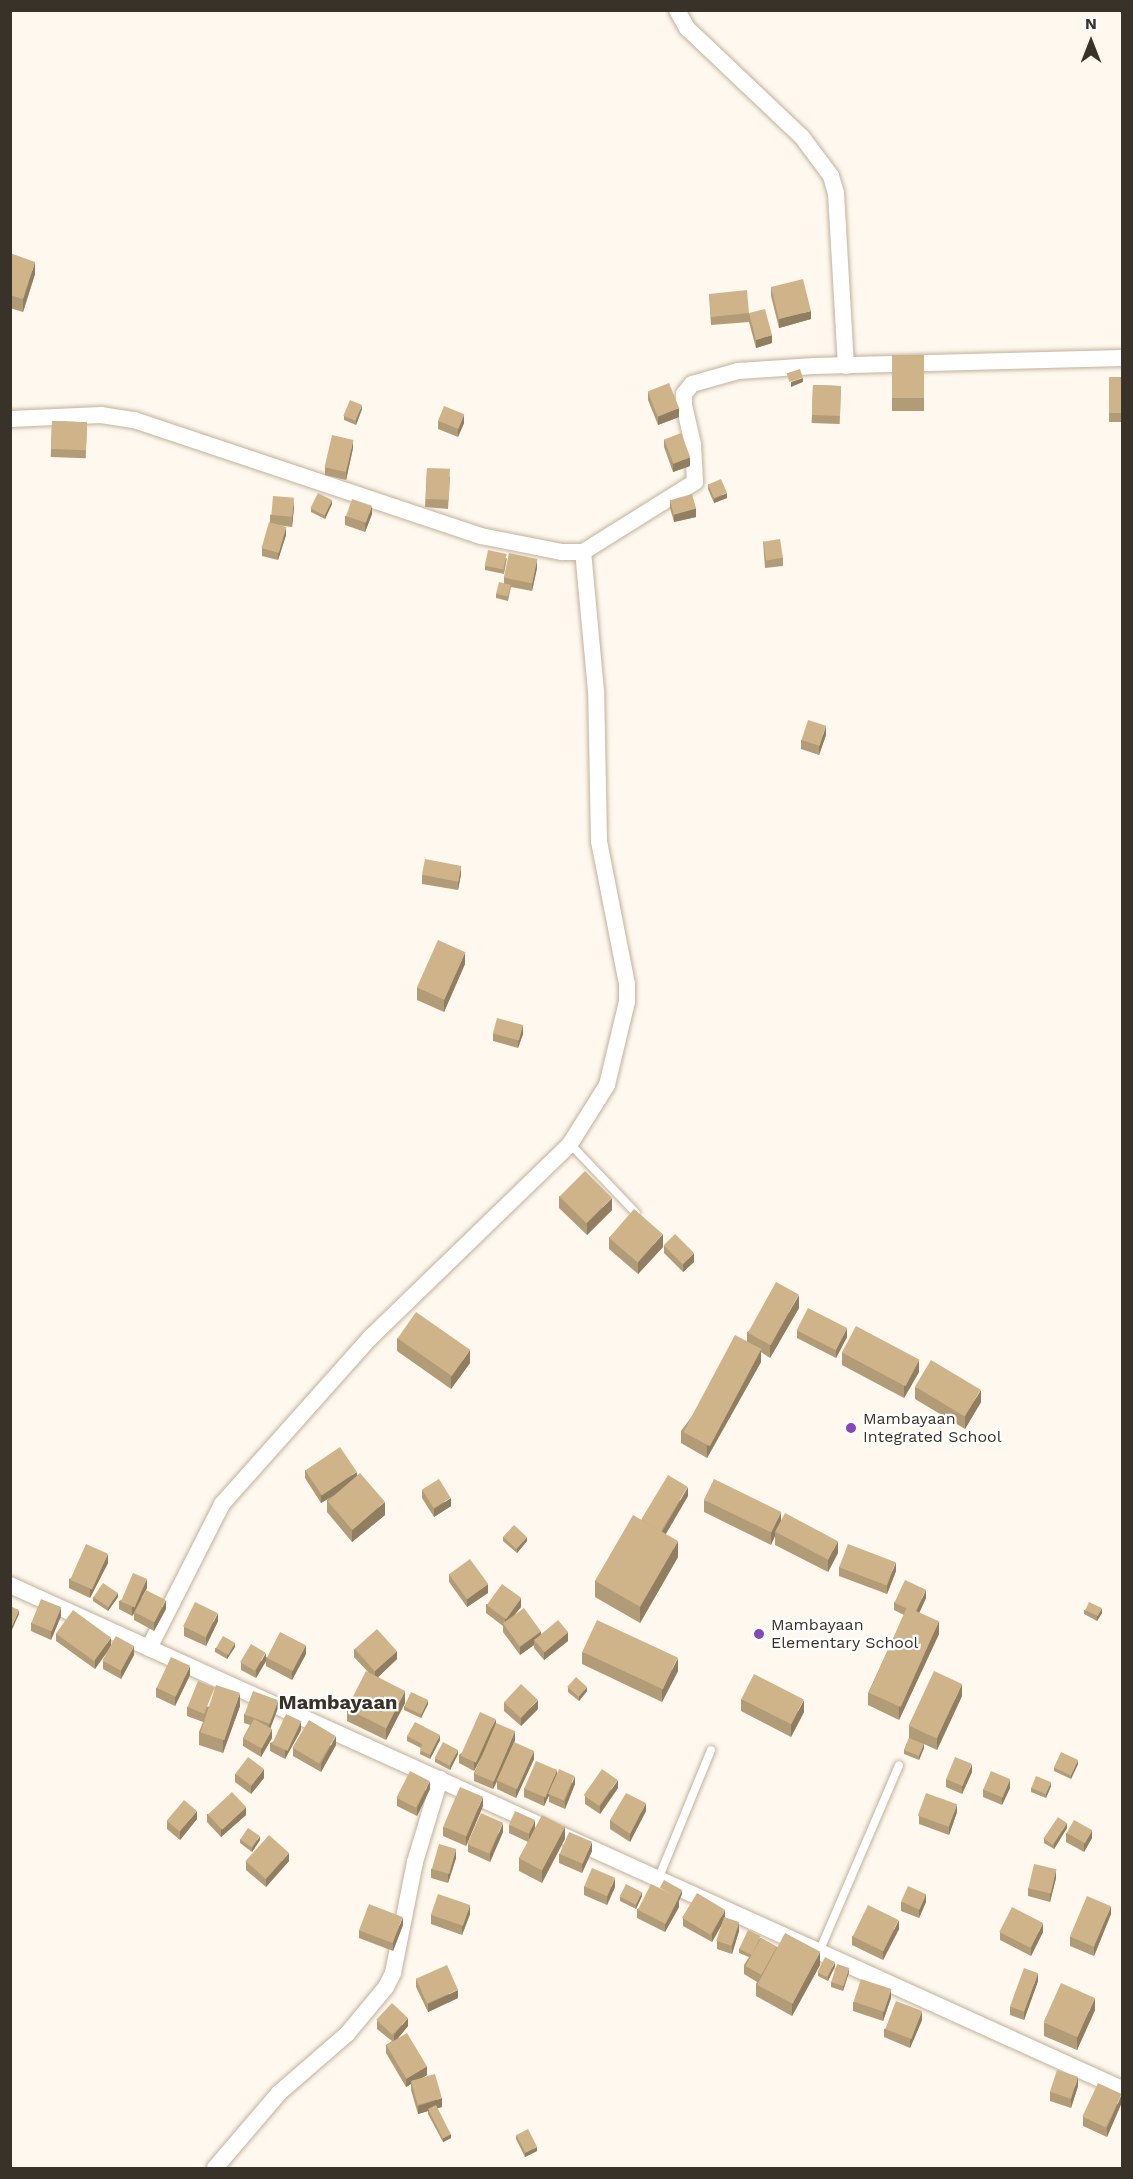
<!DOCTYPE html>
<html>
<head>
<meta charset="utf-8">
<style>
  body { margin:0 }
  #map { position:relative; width:1133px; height:2179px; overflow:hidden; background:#fef8ee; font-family:"Work Sans",sans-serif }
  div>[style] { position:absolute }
  .roads { filter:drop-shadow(0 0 2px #c1b199) drop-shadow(0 0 2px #c1b199) }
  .service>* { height:8px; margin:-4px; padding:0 4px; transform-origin:4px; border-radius:4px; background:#fff }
  .minor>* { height:16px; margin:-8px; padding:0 8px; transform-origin:8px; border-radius:8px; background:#fff }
  .wall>* { inset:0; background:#b29b77; transform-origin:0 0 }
  .shaded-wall>* { inset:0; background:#917e61 }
  .building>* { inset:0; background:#cfb48a; transform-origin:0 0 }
  .dots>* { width:16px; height:16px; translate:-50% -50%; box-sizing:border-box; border:3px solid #fff; border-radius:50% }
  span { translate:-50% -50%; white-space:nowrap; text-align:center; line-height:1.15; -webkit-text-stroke:4.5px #fff; paint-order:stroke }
  .poi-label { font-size:16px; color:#393229 }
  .left { translate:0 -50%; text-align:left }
  .quarter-label { font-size:20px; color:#393229; font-weight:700 }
  .frame { position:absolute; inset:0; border:12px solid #393229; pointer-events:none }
  .north { position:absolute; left:1061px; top:12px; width:60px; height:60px; -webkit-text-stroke:4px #fff; paint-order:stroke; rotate:0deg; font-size:16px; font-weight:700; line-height:24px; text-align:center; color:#393229 }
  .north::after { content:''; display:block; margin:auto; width:21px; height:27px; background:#393229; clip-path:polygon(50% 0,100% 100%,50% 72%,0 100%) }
</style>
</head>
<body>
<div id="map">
  <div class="roads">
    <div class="service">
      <div style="left:570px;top:1144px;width:95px;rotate:46.3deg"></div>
      <div style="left:659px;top:1877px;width:137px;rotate:-67.7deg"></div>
      <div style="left:819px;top:1952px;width:203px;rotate:-66.8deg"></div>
    </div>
    <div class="minor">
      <div style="left:677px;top:10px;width:21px;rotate:61deg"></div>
      <div style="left:687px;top:28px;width:158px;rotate:43.5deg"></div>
      <div style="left:802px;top:137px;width:49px;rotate:53.4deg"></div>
      <div style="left:831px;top:176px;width:18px;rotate:74deg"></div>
      <div style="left:836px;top:193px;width:173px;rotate:86.7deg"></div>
      <div style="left:10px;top:419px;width:91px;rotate:-2.5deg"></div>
      <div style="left:101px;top:415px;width:33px;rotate:9deg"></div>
      <div style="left:134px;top:420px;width:366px;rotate:18.5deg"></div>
      <div style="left:481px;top:536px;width:83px;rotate:11.2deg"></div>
      <div style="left:562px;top:552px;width:21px"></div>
      <div style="left:583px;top:552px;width:132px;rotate:-32deg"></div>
      <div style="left:695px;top:482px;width:38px;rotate:-93deg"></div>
      <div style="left:693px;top:444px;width:39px;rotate:-103deg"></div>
      <div style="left:684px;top:406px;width:12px;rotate:-90deg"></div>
      <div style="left:684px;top:394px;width:13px;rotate:-51deg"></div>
      <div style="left:692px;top:384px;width:48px;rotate:-15.8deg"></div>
      <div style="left:738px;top:371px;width:76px;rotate:-3.8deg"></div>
      <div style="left:814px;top:366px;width:308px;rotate:-1.5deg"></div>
      <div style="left:10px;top:1585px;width:1221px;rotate:24.38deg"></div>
      <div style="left:149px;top:1648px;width:161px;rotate:-63.1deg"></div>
      <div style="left:222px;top:1504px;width:224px;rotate:-48.3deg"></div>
      <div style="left:371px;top:1337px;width:277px;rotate:-44.1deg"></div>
      <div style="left:570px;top:1144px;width:70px;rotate:-57.9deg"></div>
      <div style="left:607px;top:1085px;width:85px;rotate:-76.5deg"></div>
      <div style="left:627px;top:1002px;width:18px;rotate:-90deg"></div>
      <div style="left:627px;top:984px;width:146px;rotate:-101.1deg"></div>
      <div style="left:599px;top:841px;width:150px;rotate:-91.1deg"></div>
      <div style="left:596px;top:691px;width:140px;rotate:-95.3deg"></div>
      <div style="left:215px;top:2168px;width:99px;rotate:-49.5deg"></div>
      <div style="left:279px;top:2093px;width:90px;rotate:-40.9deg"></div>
      <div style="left:347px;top:2034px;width:61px;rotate:-50.3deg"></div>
      <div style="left:386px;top:1987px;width:16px;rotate:-63deg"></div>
      <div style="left:393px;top:1973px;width:113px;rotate:-78.8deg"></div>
      <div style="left:415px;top:1862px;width:87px;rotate:-73.2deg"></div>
    </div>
  </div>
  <div class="wall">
    <div style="clip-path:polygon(10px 253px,35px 274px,23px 312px,10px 308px)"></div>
    <div style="clip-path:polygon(771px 287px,811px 319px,779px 328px,771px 296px)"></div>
    <div style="clip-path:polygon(709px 294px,749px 313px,772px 343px,756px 348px,749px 322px,711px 325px)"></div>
    <div style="left:892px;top:355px;width:32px;height:56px"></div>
    <div style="left:1109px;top:377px;width:13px;height:45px"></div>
    <div style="left:813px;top:385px;width:28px;height:38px;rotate:2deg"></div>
    <div style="clip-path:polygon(648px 392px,679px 417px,658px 425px,648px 400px)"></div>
    <div style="clip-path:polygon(362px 409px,356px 425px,344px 420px,344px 416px)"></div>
    <div style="left:52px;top:421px;width:35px;height:36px;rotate:2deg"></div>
    <div style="clip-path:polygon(438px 421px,464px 423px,458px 437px,438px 429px)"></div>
    <div style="clip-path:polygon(664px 439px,690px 466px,673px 472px,664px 447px)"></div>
    <div style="clip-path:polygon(353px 448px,346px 480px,325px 475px,325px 467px)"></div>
    <div style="clip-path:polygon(427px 468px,450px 477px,448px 509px,425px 507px)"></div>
    <div style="clip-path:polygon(708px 484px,727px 498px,714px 503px,708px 489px)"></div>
    <div style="clip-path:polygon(670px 500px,696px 517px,674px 522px,670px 508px)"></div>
    <div style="clip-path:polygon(332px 504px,325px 519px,311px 512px,311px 508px)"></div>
    <div style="clip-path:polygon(294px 507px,292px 527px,277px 525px,286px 535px,278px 560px,262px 556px,262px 548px,270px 523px,270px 515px)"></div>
    <div style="clip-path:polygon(372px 514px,365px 532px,345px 525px,345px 516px)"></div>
    <div style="clip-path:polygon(763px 541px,783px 558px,783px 566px,765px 568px)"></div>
    <div style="clip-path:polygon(507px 558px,504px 574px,485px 570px,485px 566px)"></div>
    <div style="clip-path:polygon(537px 568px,532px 591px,511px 587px,508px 601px,496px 598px,496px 594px,504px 584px,504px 577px)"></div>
    <div style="clip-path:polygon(826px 735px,819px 755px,801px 749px,801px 740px)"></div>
    <div style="clip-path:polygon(461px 874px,458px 890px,422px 884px,422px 875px)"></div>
    <div style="clip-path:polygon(465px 964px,444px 1012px,417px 1000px,417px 988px)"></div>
    <div style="clip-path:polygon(493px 1033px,523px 1034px,518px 1048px,493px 1041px)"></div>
    <div style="clip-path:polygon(559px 1196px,612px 1210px,587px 1235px,559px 1208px)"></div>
    <div style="clip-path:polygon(609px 1237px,663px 1247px,638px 1274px,609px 1249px)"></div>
    <div style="clip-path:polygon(664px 1245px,694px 1262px,683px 1272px,664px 1253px)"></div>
    <div style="clip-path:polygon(799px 1308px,770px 1358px,761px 1352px,761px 1362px,707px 1458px,681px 1443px,681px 1431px,747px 1342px,747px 1332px)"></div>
    <div style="clip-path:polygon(797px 1330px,847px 1337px,836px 1358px,797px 1338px)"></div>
    <div style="clip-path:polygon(397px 1338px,470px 1363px,451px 1389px,397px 1351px)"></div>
    <div style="clip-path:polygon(842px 1352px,919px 1372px,904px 1398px,842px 1365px)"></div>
    <div style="clip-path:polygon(915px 1387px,981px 1402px,965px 1429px,915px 1399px)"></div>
    <div style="clip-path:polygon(305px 1470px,357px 1476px,385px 1515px,352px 1542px,327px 1512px,327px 1500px,331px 1497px,321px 1503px,305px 1478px)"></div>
    <div style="clip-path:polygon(422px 1490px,451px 1506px,434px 1517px,422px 1498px)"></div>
    <div style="clip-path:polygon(688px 1496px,666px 1534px,678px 1557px,640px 1623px,595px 1597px,595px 1581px,642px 1520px)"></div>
    <div style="clip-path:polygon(704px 1500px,781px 1521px,838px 1553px,828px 1572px,775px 1545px,775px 1536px,771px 1545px,704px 1512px)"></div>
    <div style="clip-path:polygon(503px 1537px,527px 1541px,517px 1553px,503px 1541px)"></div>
    <div style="clip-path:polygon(108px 1563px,90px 1598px,69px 1588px,69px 1579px)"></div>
    <div style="clip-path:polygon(839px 1567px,896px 1571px,887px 1594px,839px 1576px)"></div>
    <div style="clip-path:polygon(449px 1574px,488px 1593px,467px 1607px,449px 1582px)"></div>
    <div style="clip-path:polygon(147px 1588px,141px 1598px,166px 1609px,154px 1631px,134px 1620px,134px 1614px,132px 1616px,119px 1609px,119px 1601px)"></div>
    <div style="clip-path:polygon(93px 1597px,118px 1597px,108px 1611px,93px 1601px)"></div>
    <div style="clip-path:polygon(926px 1598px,919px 1613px,939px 1634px,899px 1720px,868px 1705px,868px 1693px,904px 1615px,894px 1610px,894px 1602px)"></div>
    <div style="clip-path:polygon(486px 1604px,521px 1607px,514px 1615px,541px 1634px,568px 1641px,544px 1660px,534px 1648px,534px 1645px,520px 1655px,503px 1632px,503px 1626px,486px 1613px)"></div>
    <div style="clip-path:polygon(1084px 1610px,1102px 1613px,1097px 1621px,1084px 1614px)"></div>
    <div style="clip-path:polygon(61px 1616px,51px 1640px,31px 1631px,31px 1623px)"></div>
    <div style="clip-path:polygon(218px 1621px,206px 1646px,184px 1636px,184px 1627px)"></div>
    <div style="clip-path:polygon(56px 1633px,111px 1645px,134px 1655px,121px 1679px,103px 1669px,103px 1661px,108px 1651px,95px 1669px,56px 1641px)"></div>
    <div style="clip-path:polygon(235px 1647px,227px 1659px,215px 1652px,215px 1648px)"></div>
    <div style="clip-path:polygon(354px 1649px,397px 1659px,378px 1677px,405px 1703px,386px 1740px,347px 1721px,347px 1708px,368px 1672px,354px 1657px)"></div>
    <div style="clip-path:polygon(582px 1652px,678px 1671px,662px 1702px,582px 1664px)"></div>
    <div style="clip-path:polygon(306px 1654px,292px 1680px,266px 1666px,266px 1657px)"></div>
    <div style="clip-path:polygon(266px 1661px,256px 1678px,241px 1670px,241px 1662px)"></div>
    <div style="clip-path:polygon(190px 1675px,175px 1706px,156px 1697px,156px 1688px)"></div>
    <div style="clip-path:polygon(568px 1687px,587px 1691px,579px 1701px,568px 1692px)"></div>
    <div style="clip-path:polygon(962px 1696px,937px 1750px,924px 1744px,924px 1748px,919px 1760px,904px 1754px,904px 1750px,909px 1738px,909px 1725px)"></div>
    <div style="clip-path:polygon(741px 1699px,804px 1712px,791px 1737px,741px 1711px)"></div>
    <div style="clip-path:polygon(504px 1702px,538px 1709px,521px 1726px,504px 1711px)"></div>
    <div style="clip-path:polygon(428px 1704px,421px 1718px,404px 1710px,404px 1706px)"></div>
    <div style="clip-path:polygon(240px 1706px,223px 1753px,199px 1745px,199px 1732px,203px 1722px,187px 1716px,187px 1707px)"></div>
    <div style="clip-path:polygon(278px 1708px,270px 1728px,272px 1738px,261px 1757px,243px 1746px,243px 1738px,250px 1725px,244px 1723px,244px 1714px)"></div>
    <div style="clip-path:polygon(496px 1724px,515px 1740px,512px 1748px,534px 1759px,516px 1798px,497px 1789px,497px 1782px,493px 1789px,474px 1781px,474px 1773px,482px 1756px,474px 1771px,459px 1763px,459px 1755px)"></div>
    <div style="clip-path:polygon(301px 1730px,285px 1759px,270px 1751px,270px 1743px)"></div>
    <div style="clip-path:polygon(407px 1736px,440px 1740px,430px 1759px,420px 1754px,421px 1748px,407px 1741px)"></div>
    <div style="clip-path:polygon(336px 1745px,321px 1772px,293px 1756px,293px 1748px)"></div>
    <div style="clip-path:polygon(458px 1754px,450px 1770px,435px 1762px,435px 1758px)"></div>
    <div style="clip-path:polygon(1078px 1764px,1071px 1779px,1054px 1771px,1054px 1767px)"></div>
    <div style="clip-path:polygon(972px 1772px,962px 1794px,946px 1787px,946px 1779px)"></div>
    <div style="clip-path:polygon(235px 1774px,264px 1778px,251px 1794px,235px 1782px)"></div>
    <div style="clip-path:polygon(557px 1776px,575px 1784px,565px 1809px,549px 1802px,549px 1795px,544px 1806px,524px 1797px,524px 1788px)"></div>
    <div style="clip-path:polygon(1051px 1786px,1046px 1798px,1031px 1792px,1031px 1788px)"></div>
    <div style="clip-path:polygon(618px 1788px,600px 1814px,585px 1804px,585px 1796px)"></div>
    <div style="clip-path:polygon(1010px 1788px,1002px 1805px,983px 1797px,983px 1789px)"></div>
    <div style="clip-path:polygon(430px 1789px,417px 1816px,397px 1806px,397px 1798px)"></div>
    <div style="clip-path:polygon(483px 1806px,466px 1846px,443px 1836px,443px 1827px)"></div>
    <div style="clip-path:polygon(646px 1811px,630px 1842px,610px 1829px,610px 1820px)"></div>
    <div style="clip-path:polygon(957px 1812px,949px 1835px,919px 1824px,919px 1816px)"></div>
    <div style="clip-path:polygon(207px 1814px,246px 1815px,221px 1837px,207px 1822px)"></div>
    <div style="clip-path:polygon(197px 1819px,180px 1840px,167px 1829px,167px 1821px)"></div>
    <div style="clip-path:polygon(509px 1825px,535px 1828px,565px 1827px,542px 1883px,519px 1871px,519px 1858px,528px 1842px,509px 1833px)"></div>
    <div style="clip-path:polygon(1067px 1828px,1054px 1849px,1044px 1843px,1044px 1839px)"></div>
    <div style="clip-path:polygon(503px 1832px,490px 1862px,468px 1852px,468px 1844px)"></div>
    <div style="clip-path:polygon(1066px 1833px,1092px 1838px,1084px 1852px,1066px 1842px)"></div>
    <div style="clip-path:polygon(240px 1839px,260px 1840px,252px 1852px,240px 1843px)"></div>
    <div style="clip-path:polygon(592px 1851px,582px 1873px,559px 1863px,559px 1854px)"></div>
    <div style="clip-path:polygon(456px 1858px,448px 1883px,431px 1878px,431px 1869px)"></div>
    <div style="clip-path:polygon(246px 1861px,289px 1861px,266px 1887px,246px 1870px)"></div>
    <div style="clip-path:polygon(1056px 1878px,1050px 1902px,1028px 1896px,1028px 1888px)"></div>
    <div style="clip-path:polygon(584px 1886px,615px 1887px,607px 1905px,584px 1895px)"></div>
    <div style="clip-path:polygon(682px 1894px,679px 1901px,679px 1907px,665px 1932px,637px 1918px,637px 1909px)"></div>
    <div style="clip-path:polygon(642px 1896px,636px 1909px,620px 1901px,620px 1897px)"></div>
    <div style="clip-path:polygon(901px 1902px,926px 1902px,919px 1918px,901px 1911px)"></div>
    <div style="clip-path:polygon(470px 1914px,462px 1935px,431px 1924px,431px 1915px)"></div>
    <div style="clip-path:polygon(1111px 1914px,1094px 1956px,1070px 1946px,1070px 1937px)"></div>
    <div style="clip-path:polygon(725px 1917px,739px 1931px,732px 1954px,717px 1949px,717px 1941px,723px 1923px,712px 1942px,683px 1926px,683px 1918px)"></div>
    <div style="clip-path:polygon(403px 1925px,393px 1951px,359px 1938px,359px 1930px)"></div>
    <div style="clip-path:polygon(899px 1929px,883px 1960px,852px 1945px,852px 1936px)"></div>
    <div style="clip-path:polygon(1000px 1932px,1043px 1932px,1031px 1956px,1000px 1940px)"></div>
    <div style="clip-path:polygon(761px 1938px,777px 1947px,820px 1965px,792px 2016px,756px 1996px,756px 1984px,757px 1982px,744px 1974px,744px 1965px,749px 1957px,739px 1953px,739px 1949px)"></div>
    <div style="clip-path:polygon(835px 1966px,828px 1981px,818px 1976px,818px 1972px)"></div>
    <div style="clip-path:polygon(849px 1972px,843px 1991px,831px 1987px,831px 1982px)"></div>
    <div style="clip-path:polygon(416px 1979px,458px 1998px,428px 2012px,416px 1987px)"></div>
    <div style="clip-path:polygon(1038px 1981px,1024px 2020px,1010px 2015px,1010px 2007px)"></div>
    <div style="clip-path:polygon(891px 1998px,883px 2021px,853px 2011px,853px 2002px)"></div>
    <div style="clip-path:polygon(1095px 2010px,1077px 2050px,1044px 2036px,1044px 2023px)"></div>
    <div style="clip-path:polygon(377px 2020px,408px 2026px,398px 2038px,427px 2075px,422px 2078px,442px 2107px,437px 2108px,451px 2138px,443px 2142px,428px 2114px,428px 2111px,418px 2114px,411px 2090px,411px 2084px,406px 2087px,386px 2053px,386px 2045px,392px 2041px,377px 2029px)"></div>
    <div style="clip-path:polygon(922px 2020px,910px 2048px,884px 2037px,884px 2029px)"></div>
    <div style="clip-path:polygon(1078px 2086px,1071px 2108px,1050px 2101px,1050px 2092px)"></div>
    <div style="clip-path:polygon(1122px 2102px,1107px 2137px,1083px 2126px,1083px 2117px)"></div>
    <div style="clip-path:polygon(516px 2135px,537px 2151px,525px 2157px,516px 2139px)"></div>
  </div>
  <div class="shaded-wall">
    <div style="clip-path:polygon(35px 262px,35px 274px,23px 312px,23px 299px)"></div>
    <div style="clip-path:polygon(811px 311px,811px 319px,779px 328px,779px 319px)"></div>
    <div style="clip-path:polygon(772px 335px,772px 343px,756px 348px,756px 340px)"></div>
    <div style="clip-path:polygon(803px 378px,803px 382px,791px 387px,791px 382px)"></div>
    <div style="clip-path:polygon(362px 405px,362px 409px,356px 425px,356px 421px)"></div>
    <div style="clip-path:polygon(679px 408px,679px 417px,658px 425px,658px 416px)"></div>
    <div style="clip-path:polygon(464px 414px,464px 423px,458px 437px,458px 429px)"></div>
    <div style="clip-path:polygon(353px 440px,353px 448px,346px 480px,346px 472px)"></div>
    <div style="clip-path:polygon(690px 457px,690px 466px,673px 472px,673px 464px)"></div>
    <div style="clip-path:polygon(727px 493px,727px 498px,714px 503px,714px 499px)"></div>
    <div style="clip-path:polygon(294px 498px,294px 507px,292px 527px,292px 518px)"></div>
    <div style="clip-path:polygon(332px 500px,332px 504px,325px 519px,325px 515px)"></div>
    <div style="clip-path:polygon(372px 506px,372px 514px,365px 532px,365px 524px)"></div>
    <div style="clip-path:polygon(696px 508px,696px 517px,674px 522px,674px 514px)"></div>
    <div style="clip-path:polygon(286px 527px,286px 535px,278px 560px,278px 552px)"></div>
    <div style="clip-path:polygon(537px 559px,537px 568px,532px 591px,532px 583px)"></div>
    <div style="clip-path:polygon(826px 726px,826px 735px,819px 755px,819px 747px)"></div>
    <div style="clip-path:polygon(461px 866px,461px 874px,458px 890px,458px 882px)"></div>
    <div style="clip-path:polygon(465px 952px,465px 964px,444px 1012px,444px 1000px)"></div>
    <div style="clip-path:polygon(523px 1025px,523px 1034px,518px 1048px,518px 1040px)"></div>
    <div style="clip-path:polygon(612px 1198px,612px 1210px,587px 1235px,587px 1223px)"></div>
    <div style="clip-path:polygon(663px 1234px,663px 1247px,638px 1274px,638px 1262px)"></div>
    <div style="clip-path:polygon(694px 1253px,694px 1262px,683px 1272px,683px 1264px)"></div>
    <div style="clip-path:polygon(799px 1295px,799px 1308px,770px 1358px,770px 1345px)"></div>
    <div style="clip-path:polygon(847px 1328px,847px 1337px,836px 1358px,836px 1350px)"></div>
    <div style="clip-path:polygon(761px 1349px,761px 1362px,707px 1458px,707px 1445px)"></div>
    <div style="clip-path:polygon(470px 1350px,470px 1363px,451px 1389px,451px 1377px)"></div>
    <div style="clip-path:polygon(919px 1360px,919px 1372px,904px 1398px,904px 1385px)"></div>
    <div style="clip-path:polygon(981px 1390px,981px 1402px,965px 1429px,965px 1416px)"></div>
    <div style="clip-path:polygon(357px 1472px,357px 1481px,321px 1503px,321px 1495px)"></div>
    <div style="clip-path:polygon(688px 1487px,688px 1496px,662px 1540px,662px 1532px)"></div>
    <div style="clip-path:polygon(451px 1498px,451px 1506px,434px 1517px,434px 1509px)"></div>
    <div style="clip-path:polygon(385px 1502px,385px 1515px,352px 1542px,352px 1529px)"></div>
    <div style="clip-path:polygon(781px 1512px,781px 1524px,775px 1532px,775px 1536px,771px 1545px,771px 1532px)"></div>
    <div style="clip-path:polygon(527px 1537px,527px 1541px,517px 1553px,517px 1549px)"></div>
    <div style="clip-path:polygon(678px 1541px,678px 1557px,640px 1623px,640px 1607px)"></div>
    <div style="clip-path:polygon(838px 1541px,838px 1553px,828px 1572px,828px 1560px)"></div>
    <div style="clip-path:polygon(108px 1554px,108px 1563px,90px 1598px,90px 1590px)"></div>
    <div style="clip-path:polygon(896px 1562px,896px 1571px,887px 1594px,887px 1586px)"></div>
    <div style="clip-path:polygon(147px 1579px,147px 1588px,132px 1616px,132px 1608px)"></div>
    <div style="clip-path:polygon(488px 1584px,488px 1593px,467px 1607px,467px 1599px)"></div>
    <div style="clip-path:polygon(926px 1590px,926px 1598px,916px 1620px,916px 1612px)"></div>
    <div style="clip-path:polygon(118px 1593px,118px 1597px,108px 1611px,108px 1607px)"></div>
    <div style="clip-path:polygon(521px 1598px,521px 1607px,505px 1627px,505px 1619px)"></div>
    <div style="clip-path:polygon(166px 1600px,166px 1609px,154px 1631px,154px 1623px)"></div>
    <div style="clip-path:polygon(61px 1607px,61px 1616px,51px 1640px,51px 1631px)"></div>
    <div style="clip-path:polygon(1102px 1608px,1102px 1613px,1097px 1621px,1097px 1617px)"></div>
    <div style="clip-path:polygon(19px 1610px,19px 1614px,11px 1632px,11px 1628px)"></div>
    <div style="clip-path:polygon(218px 1613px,218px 1621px,206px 1646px,206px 1637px)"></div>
    <div style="clip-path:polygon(939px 1621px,939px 1634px,899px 1720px,899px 1707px)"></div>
    <div style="clip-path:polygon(541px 1631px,541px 1639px,534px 1639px,534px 1645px,520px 1655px,520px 1646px)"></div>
    <div style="clip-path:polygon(568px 1632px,568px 1641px,544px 1660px,544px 1652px)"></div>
    <div style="clip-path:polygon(111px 1638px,111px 1646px,95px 1669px,95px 1660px)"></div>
    <div style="clip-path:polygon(235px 1643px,235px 1647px,227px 1659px,227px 1655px)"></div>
    <div style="clip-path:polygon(306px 1645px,306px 1654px,292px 1680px,292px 1671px)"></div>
    <div style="clip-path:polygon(134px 1646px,134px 1655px,121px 1679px,121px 1670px)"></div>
    <div style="clip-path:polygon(397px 1651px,397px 1659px,375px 1680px,375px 1671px)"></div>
    <div style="clip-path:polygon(266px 1653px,266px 1661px,256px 1678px,256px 1670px)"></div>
    <div style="clip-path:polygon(678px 1658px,678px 1671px,662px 1702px,662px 1690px)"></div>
    <div style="clip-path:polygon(190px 1666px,190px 1675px,175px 1706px,175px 1697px)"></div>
    <div style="clip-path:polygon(962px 1684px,962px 1696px,937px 1750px,937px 1738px)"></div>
    <div style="clip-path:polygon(587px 1687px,587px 1691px,579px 1701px,579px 1697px)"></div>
    <div style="clip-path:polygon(405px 1691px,405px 1703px,386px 1740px,386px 1728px)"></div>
    <div style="clip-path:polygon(240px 1693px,240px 1706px,223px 1753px,223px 1741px)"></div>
    <div style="clip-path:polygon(278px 1700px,278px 1708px,269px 1732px,269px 1723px)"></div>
    <div style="clip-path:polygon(428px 1700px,428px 1704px,421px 1718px,421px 1714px)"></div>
    <div style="clip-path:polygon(538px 1700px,538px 1709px,521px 1726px,521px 1718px)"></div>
    <div style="clip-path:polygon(804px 1700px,804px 1712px,791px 1737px,791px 1725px)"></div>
    <div style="clip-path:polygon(496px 1719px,496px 1728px,474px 1771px,474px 1762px)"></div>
    <div style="clip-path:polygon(301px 1721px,301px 1730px,285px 1759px,285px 1751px)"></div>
    <div style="clip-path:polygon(272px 1729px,272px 1738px,261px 1757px,261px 1748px)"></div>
    <div style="clip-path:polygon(515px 1731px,515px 1740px,493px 1789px,493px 1781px)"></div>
    <div style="clip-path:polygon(440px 1735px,440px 1740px,430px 1759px,430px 1755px)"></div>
    <div style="clip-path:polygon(336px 1736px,336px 1745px,321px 1772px,321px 1764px)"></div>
    <div style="clip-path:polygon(924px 1744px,924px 1748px,919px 1760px,919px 1756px)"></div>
    <div style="clip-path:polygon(458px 1750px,458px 1754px,450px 1770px,450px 1766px)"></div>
    <div style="clip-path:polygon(534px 1751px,534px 1759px,516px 1798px,516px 1789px)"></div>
    <div style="clip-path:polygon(1078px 1760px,1078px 1764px,1071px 1779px,1071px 1775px)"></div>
    <div style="clip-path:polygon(972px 1764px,972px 1772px,962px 1794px,962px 1786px)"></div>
    <div style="clip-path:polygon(264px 1769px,264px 1778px,251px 1794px,251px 1786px)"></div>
    <div style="clip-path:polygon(557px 1770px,557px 1779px,544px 1806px,544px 1798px)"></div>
    <div style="clip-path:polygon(575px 1776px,575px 1784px,565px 1809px,565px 1801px)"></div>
    <div style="clip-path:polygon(1010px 1779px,1010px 1788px,1002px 1805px,1002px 1797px)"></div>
    <div style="clip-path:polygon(618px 1780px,618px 1788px,600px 1814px,600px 1806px)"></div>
    <div style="clip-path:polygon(430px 1781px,430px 1789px,417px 1816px,417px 1808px)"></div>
    <div style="clip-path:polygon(1051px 1782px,1051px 1786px,1046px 1798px,1046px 1794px)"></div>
    <div style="clip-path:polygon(483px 1797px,483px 1806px,466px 1846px,466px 1837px)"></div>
    <div style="clip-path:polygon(646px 1803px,646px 1811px,630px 1842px,630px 1834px)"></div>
    <div style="clip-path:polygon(957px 1804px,957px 1812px,949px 1835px,949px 1827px)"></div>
    <div style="clip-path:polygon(246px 1807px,246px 1815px,221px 1837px,221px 1829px)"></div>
    <div style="clip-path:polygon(197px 1811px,197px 1819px,180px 1840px,180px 1831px)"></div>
    <div style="clip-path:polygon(535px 1820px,535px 1828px,529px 1842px,529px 1834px)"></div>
    <div style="clip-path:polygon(503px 1823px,503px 1832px,490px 1862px,490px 1854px)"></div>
    <div style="clip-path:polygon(1067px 1823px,1067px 1828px,1054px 1849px,1054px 1844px)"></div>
    <div style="clip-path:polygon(565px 1827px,565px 1839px,542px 1883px,542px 1870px)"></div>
    <div style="clip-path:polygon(1092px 1830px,1092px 1838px,1084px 1852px,1084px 1844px)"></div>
    <div style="clip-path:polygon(260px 1836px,260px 1840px,252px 1852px,252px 1848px)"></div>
    <div style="clip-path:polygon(592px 1842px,592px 1851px,582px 1873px,582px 1864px)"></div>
    <div style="clip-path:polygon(456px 1849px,456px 1858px,448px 1883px,448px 1874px)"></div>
    <div style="clip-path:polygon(289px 1853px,289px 1861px,266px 1887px,266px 1879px)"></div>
    <div style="clip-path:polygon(1056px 1869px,1056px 1878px,1050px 1902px,1050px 1893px)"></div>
    <div style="clip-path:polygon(615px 1878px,615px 1887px,607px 1905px,607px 1897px)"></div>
    <div style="clip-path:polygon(682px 1890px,682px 1894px,679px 1901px,679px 1907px,665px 1932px,665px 1924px)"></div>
    <div style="clip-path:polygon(642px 1892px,642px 1896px,636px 1909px,636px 1905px)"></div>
    <div style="clip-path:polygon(926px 1894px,926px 1902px,919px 1918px,919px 1910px)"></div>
    <div style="clip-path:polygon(470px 1905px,470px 1914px,462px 1935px,462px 1927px)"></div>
    <div style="clip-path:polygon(1111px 1906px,1111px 1914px,1094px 1956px,1094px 1947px)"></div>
    <div style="clip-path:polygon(725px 1910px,725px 1918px,712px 1942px,712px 1934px)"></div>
    <div style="clip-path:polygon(403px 1917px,403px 1925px,393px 1951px,393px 1942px)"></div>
    <div style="clip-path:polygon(899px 1920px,899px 1929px,883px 1960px,883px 1952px)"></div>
    <div style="clip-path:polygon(739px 1922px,739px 1931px,732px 1954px,732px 1946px)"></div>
    <div style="clip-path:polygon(1043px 1923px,1043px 1932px,1031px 1956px,1031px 1948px)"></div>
    <div style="clip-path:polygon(820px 1952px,820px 1965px,792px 2016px,792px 2003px)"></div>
    <div style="clip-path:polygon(835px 1962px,835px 1966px,828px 1981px,828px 1977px)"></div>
    <div style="clip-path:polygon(849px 1968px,849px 1972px,843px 1991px,843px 1987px)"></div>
    <div style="clip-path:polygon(1038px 1973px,1038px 1981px,1024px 2020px,1024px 2012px)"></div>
    <div style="clip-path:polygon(891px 1989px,891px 1998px,883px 2021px,883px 2013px)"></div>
    <div style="clip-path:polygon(458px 1990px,458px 1998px,428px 2012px,428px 2004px)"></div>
    <div style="clip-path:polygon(1095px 1998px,1095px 2010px,1077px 2050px,1077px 2038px)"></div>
    <div style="clip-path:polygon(922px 2011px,922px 2020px,910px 2048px,910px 2040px)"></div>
    <div style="clip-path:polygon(408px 2018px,408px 2026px,394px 2043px,394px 2035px)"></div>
    <div style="clip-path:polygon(427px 2066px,427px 2075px,412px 2084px,411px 2081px,411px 2084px,406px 2087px,406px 2079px)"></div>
    <div style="clip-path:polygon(1078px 2077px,1078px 2086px,1071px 2108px,1071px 2099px)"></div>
    <div style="clip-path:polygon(1122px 2094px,1122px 2102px,1107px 2137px,1107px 2128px)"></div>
    <div style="clip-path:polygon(442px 2098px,442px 2107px,418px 2114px,418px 2106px)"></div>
    <div style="clip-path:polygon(451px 2134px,451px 2138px,443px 2142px,443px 2138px)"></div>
    <div style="clip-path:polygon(537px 2147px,537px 2151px,525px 2157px,525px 2153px)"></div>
  </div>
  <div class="building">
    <div style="clip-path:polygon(10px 253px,35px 262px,23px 299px,10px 295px)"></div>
    <div style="left:803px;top:279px;width:33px;height:33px;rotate:76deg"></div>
    <div style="clip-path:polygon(747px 290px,749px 313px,765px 309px,772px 335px,756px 340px,749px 313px,711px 317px,709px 294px)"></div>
    <div style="left:892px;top:355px;width:32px;height:43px"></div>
    <div style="left:800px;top:369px;width:9px;height:14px;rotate:72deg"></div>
    <div style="left:1109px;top:377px;width:13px;height:36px"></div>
    <div style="left:669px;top:383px;width:27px;height:23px;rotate:68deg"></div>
    <div style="left:813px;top:385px;width:28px;height:30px;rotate:2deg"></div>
    <div style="left:350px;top:400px;width:13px;height:17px;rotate:23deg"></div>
    <div style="left:444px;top:406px;width:22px;height:16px;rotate:22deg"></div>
    <div style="left:52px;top:421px;width:35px;height:28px;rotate:2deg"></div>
    <div style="left:681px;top:433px;width:26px;height:18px;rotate:69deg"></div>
    <div style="left:332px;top:435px;width:22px;height:33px;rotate:13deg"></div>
    <div style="left:427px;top:468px;width:23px;height:31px;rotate:2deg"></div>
    <div style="left:721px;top:479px;width:15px;height:14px;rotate:67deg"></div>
    <div style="left:318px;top:493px;width:16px;height:17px;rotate:27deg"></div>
    <div style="left:692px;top:494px;width:15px;height:23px;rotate:74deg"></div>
    <div style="left:273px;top:496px;width:21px;height:19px;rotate:5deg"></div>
    <div style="left:352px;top:499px;width:21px;height:18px;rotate:19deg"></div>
    <div style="left:269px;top:522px;width:18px;height:27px;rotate:16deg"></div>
    <div style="left:780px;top:539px;width:19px;height:17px;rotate:81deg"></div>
    <div style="left:488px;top:550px;width:19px;height:16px;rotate:12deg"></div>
    <div style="left:509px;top:553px;width:29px;height:25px;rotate:12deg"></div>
    <div style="left:499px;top:582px;width:12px;height:12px;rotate:14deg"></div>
    <div style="left:808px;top:720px;width:19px;height:21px;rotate:18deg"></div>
    <div style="left:425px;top:859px;width:37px;height:16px;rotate:11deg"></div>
    <div style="left:438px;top:940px;width:30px;height:52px;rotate:24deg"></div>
    <div style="left:497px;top:1018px;width:27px;height:16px;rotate:15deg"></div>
    <div style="left:585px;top:1171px;width:38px;height:36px;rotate:45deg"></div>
    <div style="left:634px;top:1209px;width:38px;height:38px;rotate:41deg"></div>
    <div style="left:675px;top:1234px;width:27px;height:16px;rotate:45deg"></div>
    <div style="left:776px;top:1282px;width:26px;height:58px;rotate:29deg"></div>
    <div style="left:808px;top:1308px;width:44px;height:25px;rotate:27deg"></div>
    <div style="left:416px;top:1312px;width:66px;height:32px;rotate:35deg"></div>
    <div style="left:856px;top:1326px;width:72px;height:30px;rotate:28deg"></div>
    <div style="left:735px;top:1335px;width:30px;height:110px;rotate:28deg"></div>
    <div style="left:931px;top:1360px;width:58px;height:31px;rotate:31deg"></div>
    <div style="left:340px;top:1447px;width:30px;height:42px;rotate:56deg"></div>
    <div style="left:360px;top:1473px;width:38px;height:43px;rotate:49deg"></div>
    <div style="left:668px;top:1475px;width:23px;height:52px;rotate:31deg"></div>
    <div style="left:439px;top:1479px;width:22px;height:20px;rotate:58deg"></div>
    <div style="left:714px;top:1479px;width:75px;height:23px;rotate:26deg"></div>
    <div style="left:785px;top:1513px;width:60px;height:21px;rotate:28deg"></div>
    <div style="left:633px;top:1515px;width:52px;height:76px;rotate:30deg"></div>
    <div style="left:514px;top:1525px;width:18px;height:16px;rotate:43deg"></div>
    <div style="left:86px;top:1544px;width:24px;height:39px;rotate:24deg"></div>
    <div style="left:848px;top:1544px;width:51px;height:25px;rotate:21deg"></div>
    <div style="left:470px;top:1559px;width:31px;height:26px;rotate:54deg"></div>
    <div style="left:133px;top:1573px;width:15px;height:31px;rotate:23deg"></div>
    <div style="left:905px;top:1580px;width:23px;height:25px;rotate:25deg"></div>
    <div style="left:103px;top:1583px;width:18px;height:17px;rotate:34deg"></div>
    <div style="left:502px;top:1584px;width:24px;height:26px;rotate:36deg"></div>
    <div style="left:146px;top:1590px;width:22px;height:25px;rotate:27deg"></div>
    <div style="left:41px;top:1599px;width:22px;height:26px;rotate:22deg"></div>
    <div style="left:195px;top:1602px;width:25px;height:27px;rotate:26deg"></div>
    <div style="left:1089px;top:1602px;width:14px;height:9px;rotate:25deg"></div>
    <div style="clip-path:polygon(10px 1606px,19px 1610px,11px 1628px,10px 1628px)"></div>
    <div style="left:907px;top:1607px;width:35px;height:94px;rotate:24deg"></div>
    <div style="left:524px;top:1608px;width:29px;height:26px;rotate:54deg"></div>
    <div style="left:73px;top:1610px;width:47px;height:29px;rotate:36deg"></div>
    <div style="left:558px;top:1620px;width:16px;height:31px;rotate:50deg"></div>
    <div style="left:597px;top:1620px;width:89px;height:35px;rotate:25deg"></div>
    <div style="left:377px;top:1629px;width:30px;height:30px;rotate:48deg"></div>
    <div style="left:280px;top:1632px;width:29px;height:29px;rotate:27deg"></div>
    <div style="left:116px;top:1636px;width:21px;height:28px;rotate:29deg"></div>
    <div style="left:223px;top:1636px;width:14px;height:14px;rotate:30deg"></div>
    <div style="left:251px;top:1644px;width:17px;height:21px;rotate:31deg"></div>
    <div style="left:171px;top:1657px;width:21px;height:34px;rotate:25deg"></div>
    <div style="left:366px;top:1671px;width:44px;height:42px;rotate:27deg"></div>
    <div style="left:934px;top:1671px;width:31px;height:60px;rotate:25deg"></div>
    <div style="left:754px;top:1674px;width:56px;height:28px;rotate:27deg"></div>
    <div style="left:576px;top:1677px;width:15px;height:13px;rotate:42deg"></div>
    <div style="left:198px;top:1681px;width:18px;height:28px;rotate:22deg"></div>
    <div style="left:521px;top:1684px;width:23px;height:25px;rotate:43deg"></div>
    <div style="left:216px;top:1685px;width:25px;height:50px;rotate:18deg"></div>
    <div style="left:253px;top:1691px;width:27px;height:25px;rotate:20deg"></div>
    <div style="left:411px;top:1692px;width:19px;height:16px;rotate:25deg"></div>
    <div style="left:480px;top:1712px;width:17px;height:48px;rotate:24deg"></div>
    <div style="left:286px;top:1714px;width:17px;height:33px;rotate:25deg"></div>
    <div style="left:254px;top:1719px;width:21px;height:22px;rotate:29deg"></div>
    <div style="left:309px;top:1720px;width:31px;height:32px;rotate:31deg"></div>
    <div style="clip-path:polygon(415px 1722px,440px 1735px,430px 1755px,420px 1750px,422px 1744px,407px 1736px)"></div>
    <div style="left:496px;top:1723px;width:21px;height:55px;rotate:23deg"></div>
    <div style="left:909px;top:1738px;width:16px;height:13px;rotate:22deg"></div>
    <div style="left:443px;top:1742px;width:17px;height:18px;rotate:28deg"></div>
    <div style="left:514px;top:1742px;width:22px;height:42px;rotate:24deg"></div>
    <div style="left:1061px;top:1752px;width:19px;height:17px;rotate:25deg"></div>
    <div style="left:248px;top:1757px;width:20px;height:21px;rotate:37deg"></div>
    <div style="left:955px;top:1757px;width:18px;height:24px;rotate:22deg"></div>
    <div style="left:536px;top:1761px;width:23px;height:30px;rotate:23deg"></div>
    <div style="left:559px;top:1769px;width:17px;height:27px;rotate:24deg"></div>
    <div style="left:602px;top:1769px;width:19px;height:32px;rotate:35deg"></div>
    <div style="left:410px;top:1771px;width:22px;height:30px;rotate:27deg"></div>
    <div style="left:991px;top:1771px;width:21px;height:20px;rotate:23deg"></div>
    <div style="left:1036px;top:1776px;width:16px;height:13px;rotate:22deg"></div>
    <div style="left:460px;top:1787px;width:25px;height:43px;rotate:23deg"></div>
    <div style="left:232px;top:1792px;width:21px;height:33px;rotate:47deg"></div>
    <div style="clip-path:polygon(626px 1793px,646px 1803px,630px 1834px,610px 1820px)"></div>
    <div style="left:926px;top:1793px;width:33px;height:24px;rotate:20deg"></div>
    <div style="left:184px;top:1800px;width:17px;height:27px;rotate:40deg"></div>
    <div style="left:515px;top:1811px;width:22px;height:15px;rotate:24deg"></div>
    <div style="left:481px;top:1813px;width:24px;height:34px;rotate:24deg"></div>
    <div style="left:542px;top:1815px;width:26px;height:49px;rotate:28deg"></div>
    <div style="left:1058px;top:1817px;width:11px;height:26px;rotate:34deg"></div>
    <div style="left:1074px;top:1820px;width:21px;height:15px;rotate:29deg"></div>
    <div style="left:248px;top:1828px;width:14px;height:14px;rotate:34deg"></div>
    <div style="left:569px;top:1832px;width:25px;height:24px;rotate:23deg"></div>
    <div style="left:269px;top:1835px;width:27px;height:35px;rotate:42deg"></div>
    <div style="left:439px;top:1844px;width:18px;height:26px;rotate:16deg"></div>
    <div style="left:1034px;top:1864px;width:23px;height:25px;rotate:13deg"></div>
    <div style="left:592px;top:1868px;width:25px;height:20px;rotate:23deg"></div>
    <div style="left:664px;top:1880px;width:21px;height:9px;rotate:29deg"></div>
    <div style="left:626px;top:1884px;width:18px;height:14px;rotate:27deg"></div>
    <div style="left:651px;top:1884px;width:31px;height:29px;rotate:27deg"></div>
    <div style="left:908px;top:1886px;width:20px;height:17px;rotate:24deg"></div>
    <div style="left:697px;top:1893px;width:33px;height:29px;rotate:31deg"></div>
    <div style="left:438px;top:1894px;width:34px;height:22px;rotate:19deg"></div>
    <div style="left:1087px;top:1896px;width:26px;height:44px;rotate:23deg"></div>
    <div style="left:369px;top:1904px;width:36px;height:28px;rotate:21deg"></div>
    <div style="left:868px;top:1905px;width:34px;height:35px;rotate:26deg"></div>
    <div style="left:1012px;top:1907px;width:35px;height:28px;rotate:27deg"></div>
    <div style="left:724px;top:1917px;width:16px;height:25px;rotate:18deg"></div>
    <div style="left:748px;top:1930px;width:14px;height:21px;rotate:25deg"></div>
    <div style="left:785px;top:1933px;width:40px;height:59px;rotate:28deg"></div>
    <div style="left:761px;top:1938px;width:18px;height:32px;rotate:29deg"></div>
    <div style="left:825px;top:1957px;width:11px;height:17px;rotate:27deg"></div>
    <div style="left:837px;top:1964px;width:13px;height:19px;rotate:18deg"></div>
    <div style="left:447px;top:1965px;width:27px;height:34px;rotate:66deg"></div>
    <div style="left:1024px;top:1968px;width:15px;height:41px;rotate:20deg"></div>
    <div style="left:861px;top:1979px;width:32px;height:24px;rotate:18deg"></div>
    <div style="left:1061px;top:1983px;width:37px;height:43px;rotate:24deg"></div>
    <div style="left:896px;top:2001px;width:28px;height:30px;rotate:21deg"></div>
    <div style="left:392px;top:2003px;width:22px;height:23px;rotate:43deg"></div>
    <div style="left:407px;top:2033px;width:39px;height:24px;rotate:59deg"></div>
    <div style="left:1057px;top:2070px;width:22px;height:23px;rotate:18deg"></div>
    <div style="left:435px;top:2074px;width:25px;height:25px;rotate:74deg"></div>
    <div style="left:1098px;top:2083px;width:26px;height:37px;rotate:25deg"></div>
    <div style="left:436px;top:2105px;width:33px;height:9px;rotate:63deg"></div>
    <div style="left:528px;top:2129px;width:20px;height:13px;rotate:63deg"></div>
  </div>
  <div class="dots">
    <div style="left:851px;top:1428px;background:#8747bc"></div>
    <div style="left:759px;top:1634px;background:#8747bc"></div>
  </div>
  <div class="poi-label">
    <span class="left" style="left:863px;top:1428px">Mambayaan<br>Integrated School</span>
    <span class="left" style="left:771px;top:1634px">Mambayaan<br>Elementary School</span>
  </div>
  <div class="quarter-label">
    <span style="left:338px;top:1702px">Mambayaan</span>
  </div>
  <div class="frame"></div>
  <div class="north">N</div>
</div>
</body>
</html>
